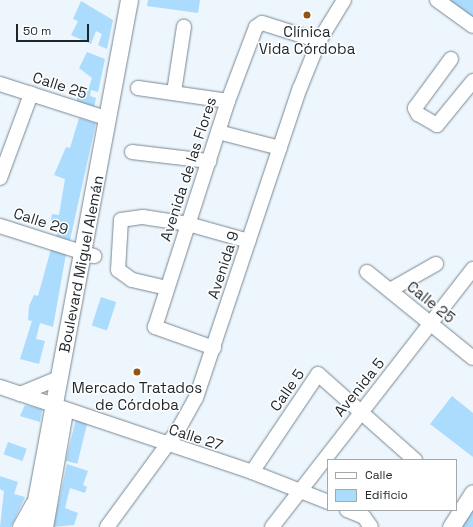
<!DOCTYPE html>
<html>
<head>
<meta charset="utf-8">
<style>
  body { margin:0 }
  #map { position:relative; width:473px; height:527px; overflow:hidden; background:#edf6fd; font-family:"Space Grotesk",sans-serif }
  div>[style] { position:absolute }
  .building>* { inset:0; background:#abdbfd; transform-origin:0 0 }
  .roads { filter:drop-shadow(0 0 1px #798791) drop-shadow(0 0 1px #798791) }
  .minor>* { height:14px; margin:-7px; padding:0 7px; transform-origin:7px; border-radius:7px; background:#fff }
  .major>* { height:17px; margin:-8.5px; padding:0 8.5px; transform-origin:8.5px; border-radius:8.5px; background:#fff }
  .dots>* { width:11px; height:11px; translate:-50% -50%; box-sizing:border-box; border:2px solid #fff; border-radius:50% }
  span { translate:-50% -50%; white-space:nowrap; text-align:center; line-height:1.15; -webkit-text-stroke:3px #fff; paint-order:stroke }
  .poi-label { font-size:15px; color:#1f2529 }
  .street-label { font-size:15px; color:#1f2529 }
  .legend { position:absolute; left:327px; top:459px; width:130px; height:52px; box-sizing:border-box; background:#fff; border:1px solid #a5a8a9; margin:0; padding:5px 7px; list-style:none; font-size:12px; color:#1f2529 }
  .legend li { display:flex; align-items:center; gap:8px; height:20px }
  .legend b { width:20px; border:1px solid #a5a8a9 }
  .scale { position:absolute; left:16px; top:24px; width:73px; height:18px; box-sizing:border-box; border:2px solid #1f2529; border-top:0; padding-left:5px; font-size:12px; line-height:14px; white-space:nowrap; color:#1f2529; -webkit-text-stroke:3px #fff; paint-order:stroke }
</style>
</head>
<body>
<div id="map">
  <div class="building">
    <div style="clip-path:polygon(148px 0,200px 0,198px 13px,147px 6px)"></div>
    <div style="clip-path:polygon(446px 0,473px 0,473px 19px)"></div>
    <div style="clip-path:polygon(81px 1px,113px 20px,107px 49px,98px 45px,102px 34px,96px 31px,91px 44px,71px 35px,78px 21px,73px 19px)"></div>
    <div style="clip-path:polygon(87px 52px,105px 59px,98px 92px,91px 90px,90px 96px,96px 98px,94px 108px,76px 102px,81px 87px,88px 90px,92px 78px,79px 68px)"></div>
    <div style="clip-path:polygon(79px 118px,96px 123px,70px 240px,56px 238px,59px 224px,51px 222px,52px 214px,59px 215px,65px 179px,54px 175px,66px 147px,70px 148px)"></div>
    <div style="clip-path:polygon(51px 249px,66px 254px,53px 327px,40px 323px,36px 339px,45px 341px,39px 364px,20px 359px,32px 321px,28px 320px,29px 306px,34px 295px,38px 296px)"></div>
    <div style="left:101px;top:297px;width:16px;height:30px;rotate:18deg"></div>
    <div style="clip-path:polygon(452px 396px,473px 413px,473px 457px,430px 424px)"></div>
    <div style="clip-path:polygon(25px 405px,42px 409px,40px 422px,20px 416px)"></div>
    <div style="left:76px;top:419px;width:12px;height:43px;rotate:14deg"></div>
    <div style="left:8px;top:442px;width:20px;height:13px;rotate:20deg"></div>
    <div style="clip-path:polygon(67px 464px,88px 471px,83px 485px,87px 487px,85px 493px,70px 488px,65px 508px,78px 513px,74px 525px,53px 527px)"></div>
    <div style="clip-path:polygon(0 476px,18px 482px,14px 494px,25px 497px,11px 527px,0 527px,4px 491px,0 489px)"></div>
    <div style="clip-path:polygon(473px 509px,473px 527px,461px 527px)"></div>
  </div>
  <div class="roads">
    <div class="minor">
      <div style="left:437px;top:0;width:44px;rotate:35.8deg"></div>
      <div style="left:451px;top:59px;width:61px;rotate:126.3deg"></div>
      <div style="left:415px;top:108px;width:7px;rotate:63deg"></div>
      <div style="left:418px;top:114px;width:22px;rotate:30deg"></div>
      <div style="left:437px;top:125px;width:57px;rotate:-50.7deg"></div>
      <div style="left:0;top:84px;width:114px;rotate:17.8deg"></div>
      <div style="left:138px;top:88px;width:91px;rotate:8.2deg"></div>
      <div style="left:174px;top:92px;width:66px;rotate:-81.3deg"></div>
      <div style="left:218px;top:132px;width:64px;rotate:14.5deg"></div>
      <div style="left:132px;top:152px;width:78px;rotate:6.7deg"></div>
      <div style="left:0;top:178px;width:90px;rotate:-69.7deg"></div>
      <div style="left:0;top:226px;width:99px;rotate:17.7deg"></div>
      <div style="left:367px;top:272px;width:136px;rotate:39.1deg"></div>
      <div style="left:167px;top:288px;width:36px;rotate:-167deg"></div>
      <div style="left:132px;top:280px;width:17px;rotate:-144deg"></div>
      <div style="left:118px;top:270px;width:50px;rotate:-86.6deg"></div>
      <div style="left:121px;top:220px;width:22px;rotate:-8deg"></div>
      <div style="left:143px;top:217px;width:46px;rotate:8.8deg"></div>
      <div style="left:188px;top:224px;width:63px;rotate:15.6deg"></div>
      <div style="left:390px;top:290px;width:53px;rotate:-29.5deg"></div>
      <div style="left:214px;top:348px;width:63px;rotate:-160.4deg"></div>
      <div style="left:155px;top:327px;width:237px;rotate:-72.1deg"></div>
      <div style="left:228px;top:101px;width:79px;rotate:-69.3deg"></div>
      <div style="left:256px;top:27px;width:7px;rotate:-34deg"></div>
      <div style="left:262px;top:23px;width:60px;rotate:17.5deg"></div>
      <div style="left:0;top:387px;width:266px;rotate:18.6deg"></div>
      <div style="left:252px;top:472px;width:82px;rotate:21.5deg"></div>
      <div style="left:20px;top:394px;width:42px;rotate:-22.3deg"></div>
      <div style="left:252px;top:472px;width:118px;rotate:-56deg"></div>
      <div style="left:318px;top:374px;width:130px;rotate:41.6deg"></div>
      <div style="left:347px;top:510px;width:18px;rotate:22deg"></div>
      <div style="left:364px;top:517px;width:12px;rotate:55deg"></div>
      <div style="left:20px;top:527px;width:26px;rotate:-61deg"></div>
      <div style="left:107px;top:527px;width:120px;rotate:-53.8deg"></div>
      <div style="left:178px;top:430px;width:37px;rotate:-61deg"></div>
      <div style="left:196px;top:398px;width:327px;rotate:-71.5deg"></div>
      <div style="left:300px;top:88px;width:51px;rotate:-68deg"></div>
      <div style="left:319px;top:41px;width:48px;rotate:-58.6deg"></div>
      <div style="left:272px;top:527px;width:327px;rotate:-52.1deg"></div>
    </div>
    <div class="major">
      <div style="left:31px;top:527px;width:536px;rotate:-79.47deg"></div>
      <div style="left:44px;top:527px;width:112px;rotate:-80.2deg"></div>
      <div style="left:451px;top:527px;width:40px;rotate:-57.1deg"></div>
    </div>
  </div>
  <div class="dots">
    <div style="left:307px;top:15px;background:#925517"></div>
    <div style="left:137px;top:372px;background:#925517"></div>
  </div>
  <div class="poi-label">
    <span style="left:307px;top:40px">Clínica<br>Vida Córdoba</span>
    <span style="left:137px;top:396px">Mercado Tratados<br>de Córdoba</span>
  </div>
  <div class="street-label">
    <span style="left:60px;top:85px;rotate:18deg">Calle 25</span>
    <span style="left:188px;top:169px;rotate:-72deg">Avenida de las Flores</span>
    <span style="left:41px;top:221px;rotate:18deg">Calle 29</span>
    <span style="left:81px;top:264px;rotate:-79deg">Boulevard Miguel Alemán</span>
    <span style="left:223px;top:265px;rotate:-72deg">Avenida 9</span>
    <span style="left:431px;top:302px;rotate:39deg">Calle 25</span>
    <span style="left:359px;top:387px;rotate:-51deg">Avenida 5</span>
    <span style="left:287px;top:390px;rotate:-55deg">Calle 5</span>
    <span style="left:196px;top:437px;rotate:18deg">Calle 27</span>
  </div>
  <ul class="legend">
  <li><b style="height:5px;background:#fff"></b>Calle</li>
  <li><b style="height:11px;background:#abdbfd"></b>Edificio</li>
  </ul>
  <div class="scale">50 m</div>
</div>
</body>
</html>
